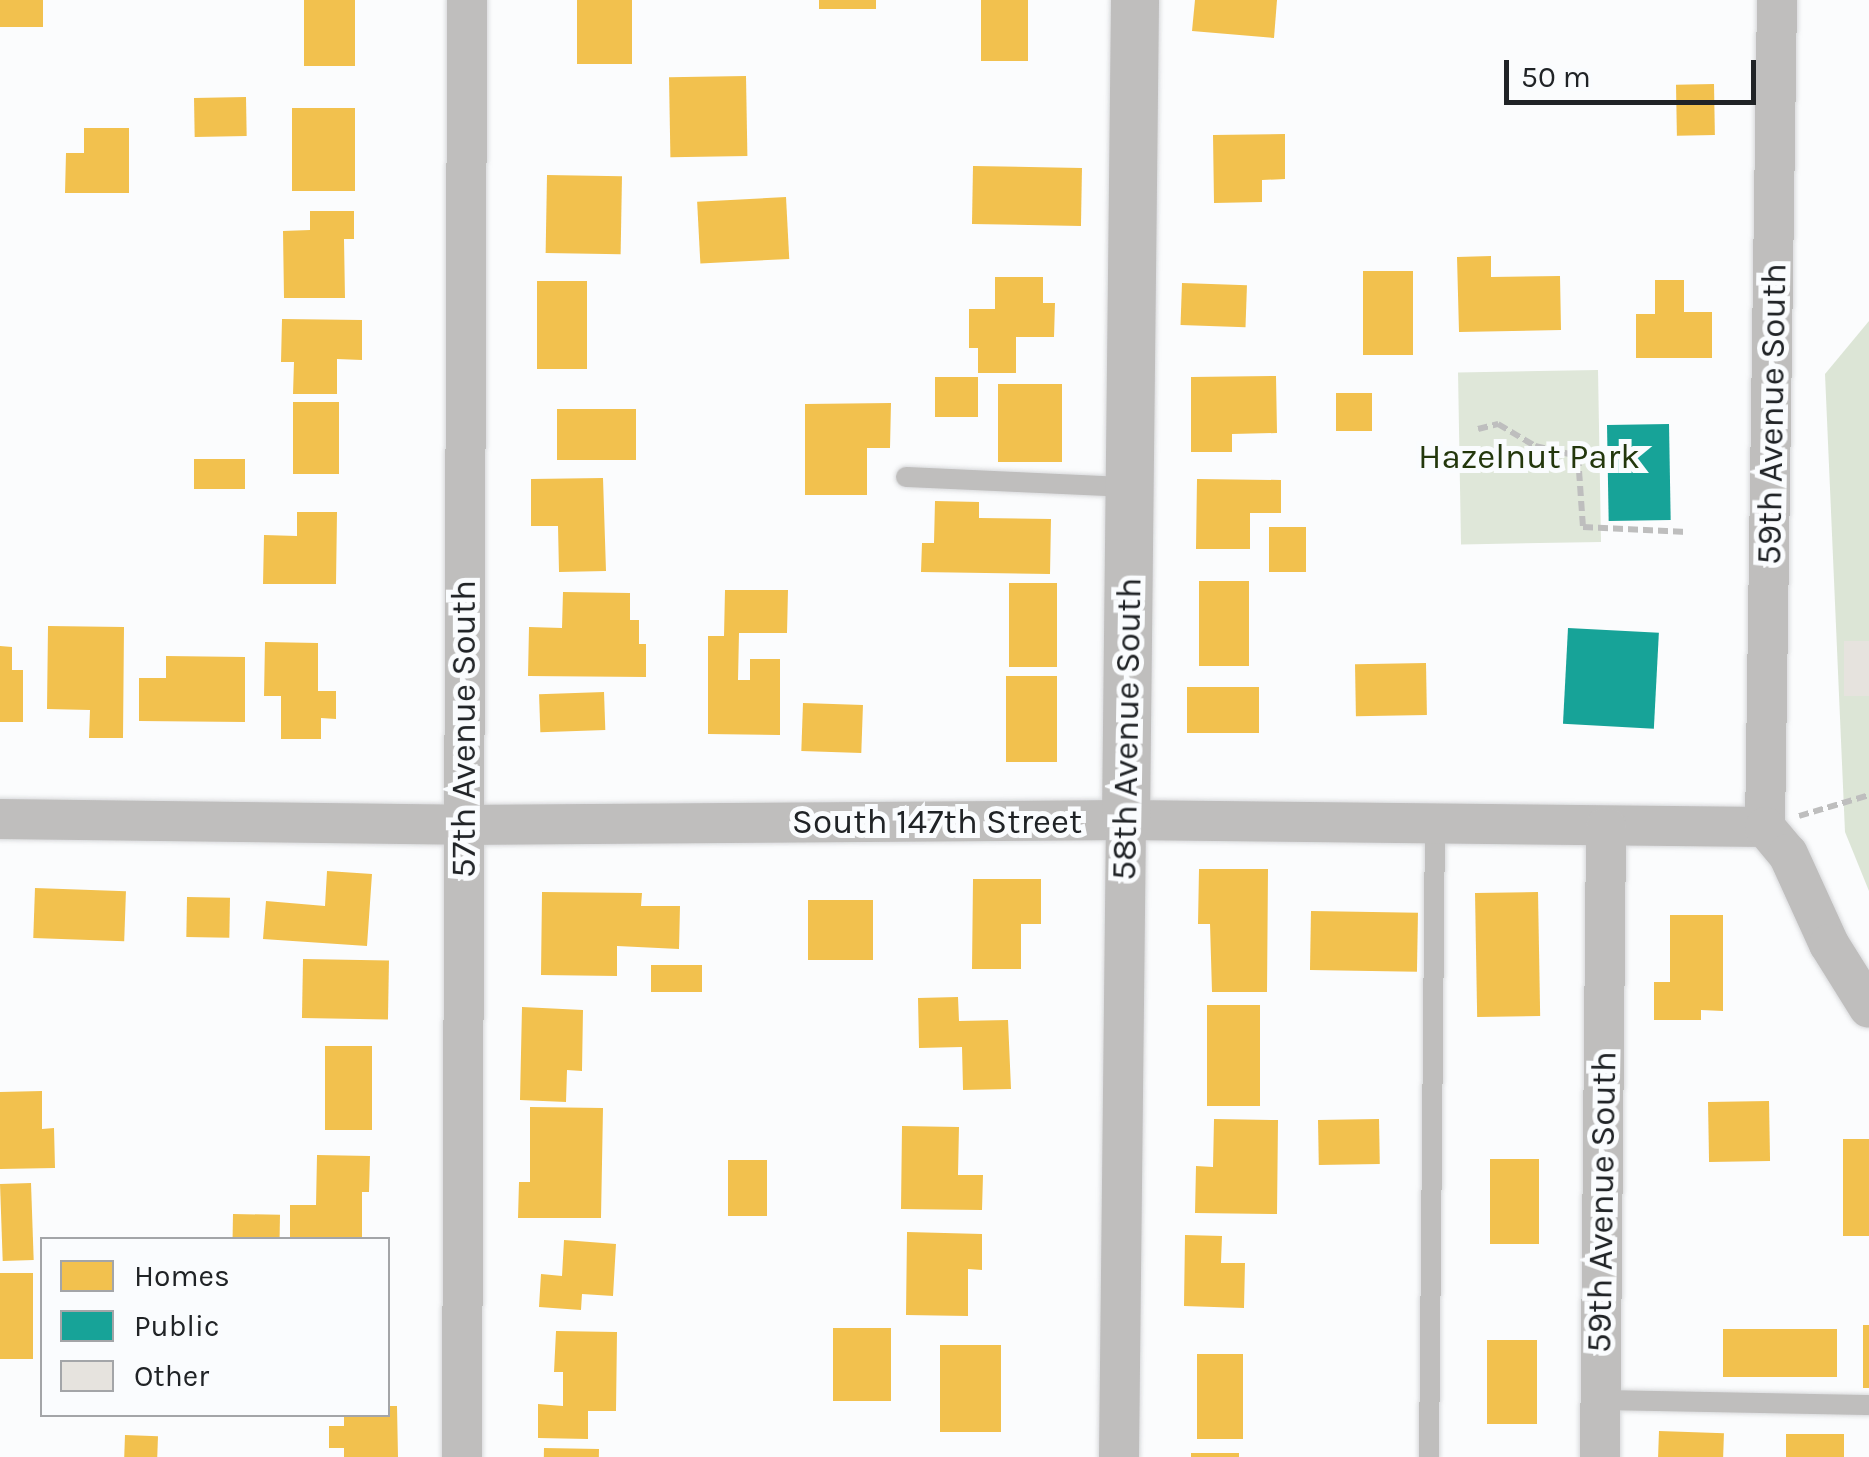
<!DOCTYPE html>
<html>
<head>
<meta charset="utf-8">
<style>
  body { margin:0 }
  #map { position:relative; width:1869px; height:1457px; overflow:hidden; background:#fbfcfd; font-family:Karla,sans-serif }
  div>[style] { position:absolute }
  .green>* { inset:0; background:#dfe7d9; transform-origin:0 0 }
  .forest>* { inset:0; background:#dce5d6 }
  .homes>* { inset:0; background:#f2c14e; transform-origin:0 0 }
  .public>* { inset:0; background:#17a398; transform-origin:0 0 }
  .building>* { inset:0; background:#e6e3de; transform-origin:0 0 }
  .path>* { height:6px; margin-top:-3px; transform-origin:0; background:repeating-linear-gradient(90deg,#bebebe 0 10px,transparent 0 15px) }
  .roads { filter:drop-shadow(0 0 2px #d8d9db) drop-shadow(0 0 2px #d8d9db) }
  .service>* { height:20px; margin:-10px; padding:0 10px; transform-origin:10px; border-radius:10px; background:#bfbebd }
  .minor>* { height:40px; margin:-20px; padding:0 20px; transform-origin:20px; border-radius:20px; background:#bfbebd }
  .tertiary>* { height:48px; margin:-24px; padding:0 24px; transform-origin:24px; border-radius:24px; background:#bfbebd }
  span { translate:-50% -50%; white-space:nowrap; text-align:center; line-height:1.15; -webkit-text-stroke:10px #fafcfe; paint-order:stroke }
  .street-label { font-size:35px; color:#202326 }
  .park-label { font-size:35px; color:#23370c }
  .legend { position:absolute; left:40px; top:1237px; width:350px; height:180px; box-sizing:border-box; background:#fafcfe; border:2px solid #a3a5a8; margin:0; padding:12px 18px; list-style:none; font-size:30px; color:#202326 }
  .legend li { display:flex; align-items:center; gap:20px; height:50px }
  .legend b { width:50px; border:2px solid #a3a5a8 }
  .scale { position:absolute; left:1504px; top:60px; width:252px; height:45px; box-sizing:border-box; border:5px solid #202326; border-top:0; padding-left:12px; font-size:30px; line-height:35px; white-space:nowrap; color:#202326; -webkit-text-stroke:8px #fafcfe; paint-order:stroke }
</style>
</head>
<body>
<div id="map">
  <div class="green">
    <div style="left:1598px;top:370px;width:172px;height:140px;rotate:89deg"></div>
  </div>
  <div class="forest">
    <div style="clip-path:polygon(1869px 321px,1869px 891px,1845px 832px,1825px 374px)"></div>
  </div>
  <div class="homes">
    <div style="left:0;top:0;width:43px;height:27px"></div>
    <div style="left:304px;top:0;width:51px;height:66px"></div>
    <div style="left:577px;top:0;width:55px;height:64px"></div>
    <div style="left:819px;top:0;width:57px;height:9px"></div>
    <div style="left:981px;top:0;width:47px;height:61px"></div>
    <div style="clip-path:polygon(1195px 0,1277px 0,1274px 38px,1192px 31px)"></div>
    <div style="left:746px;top:76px;width:80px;height:77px;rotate:89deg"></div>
    <div style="left:1714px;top:84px;width:51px;height:38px;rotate:89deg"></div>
    <div style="left:246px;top:97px;width:39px;height:52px;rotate:89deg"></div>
    <div style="left:292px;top:108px;width:63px;height:83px"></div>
    <div style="clip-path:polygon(84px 128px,129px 128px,129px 193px,65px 193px,66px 153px,84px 153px)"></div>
    <div style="clip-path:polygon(1285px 134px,1285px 179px,1262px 180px,1262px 202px,1214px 203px,1213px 135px)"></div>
    <div style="left:973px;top:166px;width:109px;height:58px;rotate:1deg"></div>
    <div style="left:547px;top:175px;width:75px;height:78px;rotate:1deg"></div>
    <div style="left:786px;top:197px;width:62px;height:89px;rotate:87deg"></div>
    <div style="clip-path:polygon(310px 211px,354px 211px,354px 239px,344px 239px,345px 298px,284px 298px,283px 231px,310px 230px)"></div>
    <div style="clip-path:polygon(1491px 256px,1491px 277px,1560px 276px,1561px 330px,1459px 332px,1457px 257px)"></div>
    <div style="left:1363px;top:271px;width:50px;height:84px"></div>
    <div style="clip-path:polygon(995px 277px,1043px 277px,1043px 303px,1055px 303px,1054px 337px,1016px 337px,1016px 373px,978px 373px,978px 348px,969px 348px,969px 309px,995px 309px)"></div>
    <div style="clip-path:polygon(1655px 280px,1684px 280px,1684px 312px,1712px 312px,1712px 358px,1636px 358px,1636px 314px,1655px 314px)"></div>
    <div style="left:537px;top:281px;width:50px;height:88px"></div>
    <div style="left:1182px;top:283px;width:65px;height:42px;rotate:2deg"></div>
    <div style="clip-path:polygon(282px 319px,362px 320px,362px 360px,337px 359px,337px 394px,293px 394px,294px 362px,281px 362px)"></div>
    <div style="clip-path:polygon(1276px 376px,1277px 433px,1232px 434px,1232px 452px,1191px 452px,1191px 377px)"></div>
    <div style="left:935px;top:377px;width:43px;height:40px"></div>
    <div style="left:1062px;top:384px;width:78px;height:64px;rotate:90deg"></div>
    <div style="left:1372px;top:393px;width:38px;height:36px;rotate:90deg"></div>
    <div style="left:293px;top:402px;width:46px;height:72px"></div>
    <div style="clip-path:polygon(891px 403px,890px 448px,867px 448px,867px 495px,805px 495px,805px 404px)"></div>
    <div style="left:557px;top:409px;width:79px;height:51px"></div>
    <div style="left:194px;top:459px;width:51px;height:30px"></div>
    <div style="clip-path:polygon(603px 478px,606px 571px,559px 572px,558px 526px,531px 526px,531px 479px)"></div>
    <div style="clip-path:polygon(1197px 479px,1281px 480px,1281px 513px,1250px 513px,1250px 549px,1196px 549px)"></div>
    <div style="clip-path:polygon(935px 501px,979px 502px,979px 518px,1051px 519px,1050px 574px,921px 572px,922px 543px,934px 543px)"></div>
    <div style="clip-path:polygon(297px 512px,337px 512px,336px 584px,263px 584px,264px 535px,297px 536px)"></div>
    <div style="left:1269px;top:527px;width:37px;height:45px"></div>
    <div style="left:1199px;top:581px;width:50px;height:85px"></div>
    <div style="left:1009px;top:583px;width:48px;height:84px"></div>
    <div style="clip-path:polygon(725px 590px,788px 590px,787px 633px,739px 633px,738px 680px,750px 680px,750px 659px,780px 659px,780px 735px,708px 734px,708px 636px,724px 636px)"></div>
    <div style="clip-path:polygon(563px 592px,630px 593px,630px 620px,639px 620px,639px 644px,646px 644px,646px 677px,528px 676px,529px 627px,562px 628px)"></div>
    <div style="clip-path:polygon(48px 626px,124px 627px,123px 738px,89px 738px,90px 710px,47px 709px)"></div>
    <div style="clip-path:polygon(265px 642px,318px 643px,318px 691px,336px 691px,336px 719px,321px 718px,321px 739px,281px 739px,281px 696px,264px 696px)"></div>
    <div style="clip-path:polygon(0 646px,12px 647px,12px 670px,23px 670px,23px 722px,0 722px)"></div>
    <div style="clip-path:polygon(166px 656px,245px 657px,245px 722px,139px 721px,139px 678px,166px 678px)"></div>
    <div style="left:1426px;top:663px;width:52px;height:71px;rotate:89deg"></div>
    <div style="left:1006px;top:676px;width:51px;height:86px"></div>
    <div style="left:1259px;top:687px;width:46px;height:72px;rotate:90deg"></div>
    <div style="left:604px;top:692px;width:38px;height:65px;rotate:88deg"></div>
    <div style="left:803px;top:703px;width:60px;height:48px;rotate:2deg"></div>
    <div style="clip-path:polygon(1199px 869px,1268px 869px,1267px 992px,1212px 992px,1210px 924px,1198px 924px)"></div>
    <div style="clip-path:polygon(327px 871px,372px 874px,367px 946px,263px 939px,266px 901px,325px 906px)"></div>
    <div style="clip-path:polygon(973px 879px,1041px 879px,1041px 924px,1021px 924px,1021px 969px,972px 969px)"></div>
    <div style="left:35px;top:888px;width:91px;height:50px;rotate:2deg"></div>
    <div style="clip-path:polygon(542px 892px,642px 893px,641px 906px,680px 906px,679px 949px,617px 946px,617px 976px,541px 975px)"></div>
    <div style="left:1538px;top:892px;width:124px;height:63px;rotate:89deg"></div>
    <div style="left:187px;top:897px;width:43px;height:40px;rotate:1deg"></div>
    <div style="left:873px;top:900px;width:60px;height:65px;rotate:90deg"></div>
    <div style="left:1311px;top:911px;width:107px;height:59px;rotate:1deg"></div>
    <div style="clip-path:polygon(1670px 915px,1723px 915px,1723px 1011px,1701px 1010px,1701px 1020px,1654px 1020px,1654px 982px,1670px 982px)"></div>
    <div style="left:303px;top:959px;width:86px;height:59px;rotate:1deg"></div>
    <div style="left:651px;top:965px;width:51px;height:27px"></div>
    <div style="clip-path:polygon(958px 997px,959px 1021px,1008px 1020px,1011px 1089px,963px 1090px,962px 1047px,919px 1048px,918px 998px)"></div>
    <div style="left:1207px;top:1005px;width:53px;height:101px"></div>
    <div style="clip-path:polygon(522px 1007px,583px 1010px,582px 1071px,567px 1070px,566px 1102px,520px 1100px)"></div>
    <div style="left:325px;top:1046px;width:47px;height:84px"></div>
    <div style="clip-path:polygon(42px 1091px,42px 1129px,54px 1128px,55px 1168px,0 1169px,0 1092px)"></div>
    <div style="left:1769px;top:1101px;width:60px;height:61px;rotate:89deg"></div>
    <div style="clip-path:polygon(530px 1107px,603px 1108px,601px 1218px,518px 1218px,519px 1182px,530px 1182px)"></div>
    <div style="clip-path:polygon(1214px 1119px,1278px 1120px,1277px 1214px,1195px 1213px,1196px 1166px,1213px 1167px)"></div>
    <div style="left:1379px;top:1119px;width:45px;height:61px;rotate:89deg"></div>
    <div style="clip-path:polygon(902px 1126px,959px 1127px,958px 1175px,983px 1175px,982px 1210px,901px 1209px)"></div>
    <div style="left:1843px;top:1139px;width:26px;height:97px"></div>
    <div style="clip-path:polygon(317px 1155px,370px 1156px,369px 1192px,362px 1192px,362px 1240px,290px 1240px,290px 1205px,316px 1205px)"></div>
    <div style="left:1490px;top:1159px;width:49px;height:85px"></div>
    <div style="left:728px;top:1160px;width:39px;height:56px"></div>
    <div style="left:31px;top:1183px;width:77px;height:31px;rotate:88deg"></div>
    <div style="left:233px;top:1214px;width:47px;height:26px;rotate:1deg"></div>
    <div style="clip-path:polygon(907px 1232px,982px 1234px,982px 1270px,968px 1269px,968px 1316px,906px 1315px)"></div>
    <div style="clip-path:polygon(1185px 1235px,1222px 1236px,1221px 1263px,1245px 1263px,1244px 1308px,1184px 1306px)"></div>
    <div style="clip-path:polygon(564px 1240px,616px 1244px,613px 1296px,582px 1294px,581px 1310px,539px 1307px,541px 1274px,562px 1276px)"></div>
    <div style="left:0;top:1273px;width:33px;height:86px"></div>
    <div style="left:1869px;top:1325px;width:63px;height:6px;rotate:90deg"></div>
    <div style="left:833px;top:1328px;width:58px;height:73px"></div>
    <div style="left:1723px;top:1329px;width:114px;height:48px"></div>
    <div style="clip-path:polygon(556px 1331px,617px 1332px,616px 1411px,588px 1411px,588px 1439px,538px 1438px,538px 1404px,563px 1406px,563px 1372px,554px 1372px)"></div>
    <div style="left:1487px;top:1340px;width:50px;height:84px"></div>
    <div style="left:940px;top:1345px;width:61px;height:87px"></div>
    <div style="left:1197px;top:1354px;width:46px;height:85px"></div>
    <div style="clip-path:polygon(388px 1406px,397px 1406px,398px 1457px,344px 1457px,344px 1448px,329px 1448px,329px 1426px,344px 1426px,344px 1414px,388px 1414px)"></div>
    <div style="left:1659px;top:1431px;width:65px;height:26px;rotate:2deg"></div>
    <div style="left:1786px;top:1434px;width:58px;height:23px"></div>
    <div style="left:125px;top:1435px;width:33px;height:22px;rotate:2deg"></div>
    <div style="left:544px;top:1448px;width:55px;height:9px;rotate:1deg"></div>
    <div style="left:1191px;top:1453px;width:48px;height:4px"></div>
  </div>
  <div class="public">
    <div style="left:1669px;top:424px;width:96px;height:62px;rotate:89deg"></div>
    <div style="left:1568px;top:628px;width:91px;height:96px;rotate:3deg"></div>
  </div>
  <div class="building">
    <div style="left:1844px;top:641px;width:25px;height:55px"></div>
  </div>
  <div class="path">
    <div style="left:1478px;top:429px;width:21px;rotate:-14deg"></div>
    <div style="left:1498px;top:424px;width:43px;rotate:30.7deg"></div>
    <div style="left:1535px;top:446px;width:44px;rotate:13.1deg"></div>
    <div style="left:1578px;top:456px;width:71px;rotate:86deg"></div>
    <div style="left:1583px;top:527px;width:104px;rotate:2.8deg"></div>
    <div style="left:1799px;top:816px;width:73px;rotate:-16.7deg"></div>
  </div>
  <div class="roads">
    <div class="service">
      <div style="left:906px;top:477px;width:224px;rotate:2.6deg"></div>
      <div style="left:1600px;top:1400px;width:269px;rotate:1.1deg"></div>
      <div style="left:1429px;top:1457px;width:632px;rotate:-89.46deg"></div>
    </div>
    <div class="minor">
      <div style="left:0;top:819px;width:464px;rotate:0.7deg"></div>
      <div style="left:464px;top:825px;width:662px;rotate:-0.43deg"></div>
      <div style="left:1126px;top:820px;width:639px;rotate:0.63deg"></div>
      <div style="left:1765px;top:827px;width:827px;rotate:-89.17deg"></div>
      <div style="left:1765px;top:827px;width:35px;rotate:50deg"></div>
      <div style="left:1788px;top:854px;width:99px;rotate:65.5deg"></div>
      <div style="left:1829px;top:944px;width:75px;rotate:58deg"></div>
      <div style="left:462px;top:1457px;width:1457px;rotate:-89.8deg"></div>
      <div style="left:1119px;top:1457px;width:637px;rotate:-89.37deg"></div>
      <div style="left:1600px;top:1457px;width:630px;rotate:-89.45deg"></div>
    </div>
    <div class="tertiary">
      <div style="left:1126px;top:820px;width:820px;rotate:-89.37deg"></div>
    </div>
  </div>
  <div class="street-label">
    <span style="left:1772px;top:414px;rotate:-89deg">59th Avenue South</span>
    <span style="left:464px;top:729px;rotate:-90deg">57th Avenue South</span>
    <span style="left:1127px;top:729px;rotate:-89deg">58th Avenue South</span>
    <span style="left:937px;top:822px">South 147th Street</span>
    <span style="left:1602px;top:1202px;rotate:-89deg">59th Avenue South</span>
  </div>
  <div class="park-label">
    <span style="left:1529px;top:457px">Hazelnut Park</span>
  </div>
  <ul class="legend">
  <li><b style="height:28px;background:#f2c14e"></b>Homes</li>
  <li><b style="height:28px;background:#17a398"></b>Public</li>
  <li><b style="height:28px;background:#e6e3de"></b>Other</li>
  </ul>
  <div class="scale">50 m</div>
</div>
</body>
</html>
